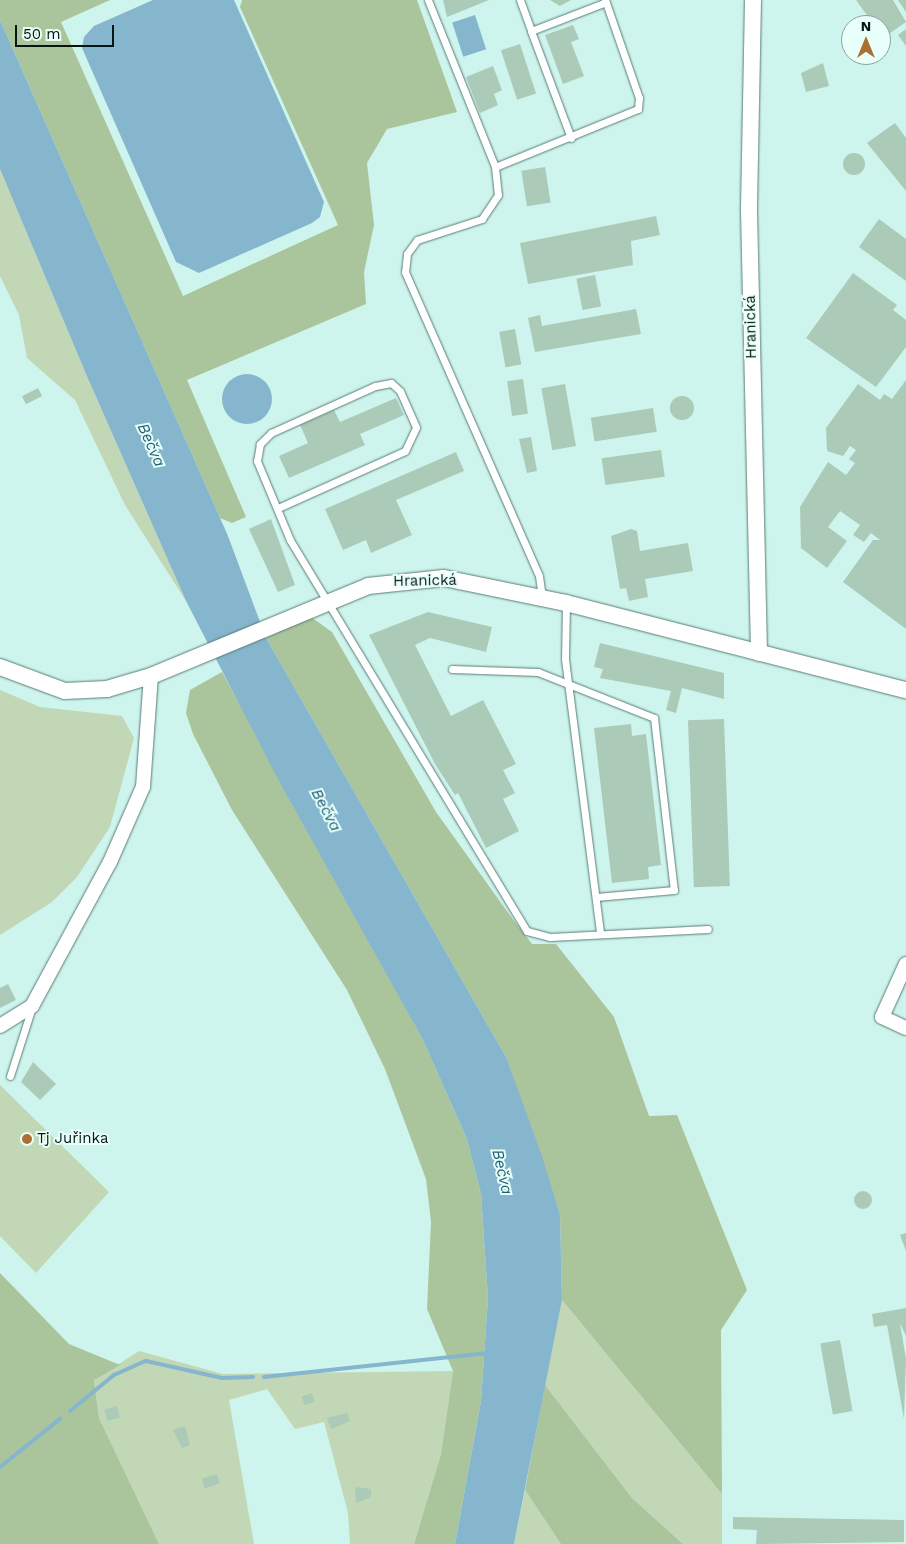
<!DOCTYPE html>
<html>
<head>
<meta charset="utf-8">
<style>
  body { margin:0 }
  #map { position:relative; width:906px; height:1544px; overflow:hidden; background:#cef5ed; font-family:"Work Sans",sans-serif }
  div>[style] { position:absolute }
  .green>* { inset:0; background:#c1d7b5 }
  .forest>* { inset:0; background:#aac49c }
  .water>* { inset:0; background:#85b6ce; transform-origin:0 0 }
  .round { border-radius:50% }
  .stream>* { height:4px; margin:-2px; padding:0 2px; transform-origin:2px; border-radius:2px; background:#85b6ce }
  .building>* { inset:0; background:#accab8; transform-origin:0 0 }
  .roads { filter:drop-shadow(0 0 1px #587b75) drop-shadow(0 0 1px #587b75) }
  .service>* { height:7px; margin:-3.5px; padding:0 3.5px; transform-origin:3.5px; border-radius:3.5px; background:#fff }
  .minor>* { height:14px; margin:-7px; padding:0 7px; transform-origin:7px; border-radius:7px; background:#fff }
  .tertiary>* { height:16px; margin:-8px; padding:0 8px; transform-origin:8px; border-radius:8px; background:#fff }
  .dots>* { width:14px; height:14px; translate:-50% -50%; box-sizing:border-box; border:2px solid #e8fffa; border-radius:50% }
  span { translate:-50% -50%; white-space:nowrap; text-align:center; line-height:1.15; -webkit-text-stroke:4px #e8fffa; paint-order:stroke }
  .street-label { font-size:15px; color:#071613 }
  .poi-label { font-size:15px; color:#071613 }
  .left { translate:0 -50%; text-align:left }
  .water-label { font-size:16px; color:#225f78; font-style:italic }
  .north { position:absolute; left:841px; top:15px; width:50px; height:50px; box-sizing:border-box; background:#e8fffa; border:1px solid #8ea29e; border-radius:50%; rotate:0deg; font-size:14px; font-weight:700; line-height:20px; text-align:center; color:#071613 }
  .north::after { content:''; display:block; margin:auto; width:18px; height:22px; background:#ab6f32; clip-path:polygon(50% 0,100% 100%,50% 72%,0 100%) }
  .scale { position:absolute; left:15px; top:25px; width:99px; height:22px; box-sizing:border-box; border:2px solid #071613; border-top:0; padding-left:6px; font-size:15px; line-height:18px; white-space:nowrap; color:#071613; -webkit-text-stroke:4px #e8fffa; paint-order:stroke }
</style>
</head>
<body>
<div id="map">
  <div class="green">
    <div style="clip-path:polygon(0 169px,86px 374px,186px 601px,125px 505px,75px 400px,27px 358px,19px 315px,0 276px)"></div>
    <div style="clip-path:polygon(0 690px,40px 707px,122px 716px,134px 738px,110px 827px,77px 877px,52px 902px,0 935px)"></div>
    <div style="clip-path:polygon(0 1085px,109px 1192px,36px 1273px,0 1236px)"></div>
    <div style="clip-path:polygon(562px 1300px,722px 1494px,722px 1544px,683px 1544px,632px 1498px,545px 1385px)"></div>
    <div style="clip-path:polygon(139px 1351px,223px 1374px,453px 1371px,441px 1454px,414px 1544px,350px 1544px,348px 1513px,324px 1422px,295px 1429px,267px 1389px,229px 1400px,254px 1544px,159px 1544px,99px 1418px,94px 1380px)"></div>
    <div style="clip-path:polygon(525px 1490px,561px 1544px,514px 1544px)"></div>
  </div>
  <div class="forest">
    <div style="clip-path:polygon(0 0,110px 0,61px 22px,183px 296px,338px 225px,240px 7px,242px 0,417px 0,457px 112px,387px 129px,367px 163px,374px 225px,364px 272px,366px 304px,187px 380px,246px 517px,232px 523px,220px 518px,0 20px)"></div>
    <div style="clip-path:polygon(311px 617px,332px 632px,436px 812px,509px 914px,532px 944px,556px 944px,614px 1017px,649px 1116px,677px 1115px,747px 1290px,721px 1330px,722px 1494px,562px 1300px,560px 1215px,506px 1057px,266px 638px)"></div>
    <div style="clip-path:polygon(222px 672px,422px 1038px,467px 1139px,481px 1194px,488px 1298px,481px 1401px,455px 1544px,414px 1544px,441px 1454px,453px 1371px,427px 1309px,431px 1222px,426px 1179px,385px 1069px,347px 990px,232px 810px,193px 734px,186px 713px,190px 690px)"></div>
    <div style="clip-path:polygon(0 1273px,69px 1344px,120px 1365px,94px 1380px,99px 1418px,159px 1544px,0 1544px)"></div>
    <div style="clip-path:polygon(545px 1385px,632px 1498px,683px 1544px,561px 1544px,525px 1490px)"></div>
  </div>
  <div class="water">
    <div style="clip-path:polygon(153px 0,234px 0,324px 202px,320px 217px,312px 223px,199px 273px,176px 262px,82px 48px,84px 37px,94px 26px)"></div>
    <div style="left:475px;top:15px;width:36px;height:24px;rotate:72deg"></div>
    <div style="clip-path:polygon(0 20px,228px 536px,266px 638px,506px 1057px,541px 1153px,560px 1215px,562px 1300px,514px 1544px,455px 1544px,481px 1401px,488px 1298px,481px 1194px,467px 1139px,422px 1038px,279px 781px,186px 601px,86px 374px,0 169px)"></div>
    <div class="round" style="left:222px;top:374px;width:50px;height:50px"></div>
  </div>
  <div class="stream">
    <div style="left:264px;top:1377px;width:225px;rotate:-6.1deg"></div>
    <div style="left:70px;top:1411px;width:57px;rotate:-39.3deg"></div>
    <div style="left:114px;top:1375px;width:35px;rotate:-24deg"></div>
    <div style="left:146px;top:1361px;width:78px;rotate:12.6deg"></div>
    <div style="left:222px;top:1378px;width:31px;rotate:-2deg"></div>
    <div style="left:0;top:1467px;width:77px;rotate:-38.7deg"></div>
  </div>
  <div class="building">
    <div style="clip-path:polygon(443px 0,489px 0,447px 17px)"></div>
    <div style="clip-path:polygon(550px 0,571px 0,560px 6px)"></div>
    <div style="clip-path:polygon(856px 0,893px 0,906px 22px,883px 38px,881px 25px,874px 25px)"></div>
    <div style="clip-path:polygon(898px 0,906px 0,906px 12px)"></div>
    <div style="clip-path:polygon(573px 25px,579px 39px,571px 42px,584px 76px,563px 84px,545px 35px)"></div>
    <div style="clip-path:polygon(906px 29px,906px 46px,898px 35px)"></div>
    <div style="left:520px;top:44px;width:52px;height:20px;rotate:72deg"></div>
    <div style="clip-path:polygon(823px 63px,829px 86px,806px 92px,801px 73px)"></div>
    <div style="clip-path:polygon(493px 66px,502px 90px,494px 94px,498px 105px,480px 113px,466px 77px)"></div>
    <div style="clip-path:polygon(895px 123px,906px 138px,906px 191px,867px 143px)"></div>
    <div class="round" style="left:843px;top:153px;width:22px;height:22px"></div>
    <div style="left:545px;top:167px;width:36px;height:24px;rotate:81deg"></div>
    <div style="clip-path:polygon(656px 216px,660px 235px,631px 241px,633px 265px,528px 284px,520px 243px)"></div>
    <div style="clip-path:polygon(879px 219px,906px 239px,906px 281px,859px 247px)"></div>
    <div style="clip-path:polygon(853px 273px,897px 305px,893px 310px,906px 320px,906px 347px,876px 387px,806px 338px)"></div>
    <div style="left:595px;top:275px;width:32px;height:19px;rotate:79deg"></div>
    <div style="clip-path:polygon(636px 309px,641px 334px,535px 352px,528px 318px,540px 315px,542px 326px)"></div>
    <div style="left:515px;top:329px;width:36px;height:16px;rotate:80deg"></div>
    <div style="left:523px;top:379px;width:35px;height:16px;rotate:82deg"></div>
    <div style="clip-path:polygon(906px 380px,906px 629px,843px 582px,873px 540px,880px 540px,871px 533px,864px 542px,853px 535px,860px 525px,840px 511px,828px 527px,847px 541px,827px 568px,801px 548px,800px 507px,828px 462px,846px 475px,855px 463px,849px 459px,856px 450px,850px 446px,843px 456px,827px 451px,826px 428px,858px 384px,880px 400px,884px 394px,892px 399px)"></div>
    <div style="left:565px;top:384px;width:63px;height:24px;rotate:80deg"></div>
    <div style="left:38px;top:388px;width:9px;height:18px;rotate:63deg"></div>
    <div class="round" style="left:670px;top:396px;width:24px;height:24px"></div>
    <div style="clip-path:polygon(396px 398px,404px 415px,360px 434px,365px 445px,289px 478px,279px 456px,308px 443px,300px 425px,334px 410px,340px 422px)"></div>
    <div style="left:653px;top:408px;width:24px;height:63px;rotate:81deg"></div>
    <div style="clip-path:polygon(531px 437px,537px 471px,527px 473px,519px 439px)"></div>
    <div style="left:661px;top:450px;width:27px;height:60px;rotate:82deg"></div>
    <div style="clip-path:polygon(456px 452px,464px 471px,396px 500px,412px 535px,371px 553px,366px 540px,343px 550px,325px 509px)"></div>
    <div style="clip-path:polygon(271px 519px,295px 585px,278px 592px,249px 529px)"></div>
    <div style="clip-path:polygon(631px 529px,637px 531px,640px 551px,688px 543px,693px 571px,645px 579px,648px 597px,629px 601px,626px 588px,620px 589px,611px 536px)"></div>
    <div style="clip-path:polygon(428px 612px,492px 627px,486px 652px,430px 638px,415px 645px,451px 716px,483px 700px,516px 764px,503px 770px,515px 793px,503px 799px,519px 831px,486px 848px,458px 793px,455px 795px,435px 764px,369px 635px)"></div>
    <div style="clip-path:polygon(600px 643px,724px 673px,724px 699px,682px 688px,676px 713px,666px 710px,671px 691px,600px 678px,603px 669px,594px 667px)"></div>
    <div style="left:724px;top:719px;width:167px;height:36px;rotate:88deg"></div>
    <div style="clip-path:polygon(631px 724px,632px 736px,646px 734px,661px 865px,648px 867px,649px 879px,612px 883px,594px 728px)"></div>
    <div style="clip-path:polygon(8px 984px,16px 1000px,0 1008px,0 988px)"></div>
    <div style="clip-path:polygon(33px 1062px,56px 1084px,40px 1100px,21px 1082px)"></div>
    <div class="round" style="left:854px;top:1191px;width:18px;height:18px"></div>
    <div style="clip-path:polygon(906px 1233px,906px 1251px,900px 1235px)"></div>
    <div style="clip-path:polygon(906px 1308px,906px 1336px,900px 1323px,906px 1359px,904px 1419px,887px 1325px,874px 1327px,872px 1314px)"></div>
    <div style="left:840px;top:1340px;width:72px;height:20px;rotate:80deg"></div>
    <div style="left:312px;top:1393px;width:9px;height:11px;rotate:72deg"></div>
    <div style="left:117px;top:1406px;width:12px;height:13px;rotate:76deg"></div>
    <div style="clip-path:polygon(347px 1413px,350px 1421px,331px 1429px,327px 1418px)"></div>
    <div style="clip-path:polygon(185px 1426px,190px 1445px,182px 1448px,173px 1430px)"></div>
    <div style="left:217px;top:1474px;width:10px;height:16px;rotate:73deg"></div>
    <div style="clip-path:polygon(355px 1487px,371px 1489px,371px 1497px,356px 1503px)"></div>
    <div style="clip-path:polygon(733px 1517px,904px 1520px,904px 1542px,756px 1544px,757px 1530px,733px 1529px)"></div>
  </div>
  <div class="roads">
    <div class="service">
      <div style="left:428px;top:0;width:180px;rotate:68.1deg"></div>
      <div style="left:495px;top:167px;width:28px;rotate:84deg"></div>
      <div style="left:498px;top:195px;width:29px;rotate:124deg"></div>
      <div style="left:482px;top:219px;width:68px;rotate:162.1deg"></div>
      <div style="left:417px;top:240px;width:17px;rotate:126deg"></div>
      <div style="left:407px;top:254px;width:18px;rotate:96deg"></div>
      <div style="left:405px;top:272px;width:332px;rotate:66.2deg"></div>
      <div style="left:539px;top:576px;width:21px;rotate:82deg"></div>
      <div style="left:520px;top:0;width:33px;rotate:70deg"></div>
      <div style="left:571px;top:138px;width:114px;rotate:-110.5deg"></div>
      <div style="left:531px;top:31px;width:80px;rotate:-21.1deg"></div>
      <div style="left:495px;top:167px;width:154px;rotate:-22.1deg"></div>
      <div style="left:638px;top:109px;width:11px;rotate:-85deg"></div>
      <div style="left:639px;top:98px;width:104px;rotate:-109.1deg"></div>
      <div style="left:278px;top:508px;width:139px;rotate:-24.2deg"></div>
      <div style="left:405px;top:451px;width:26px;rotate:-65deg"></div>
      <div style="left:416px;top:427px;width:39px;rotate:-114deg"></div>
      <div style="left:400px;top:391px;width:12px;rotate:-138deg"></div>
      <div style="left:391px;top:383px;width:16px;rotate:169deg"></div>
      <div style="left:375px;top:386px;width:114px;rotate:155.7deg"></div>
      <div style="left:271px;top:433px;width:16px;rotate:135deg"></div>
      <div style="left:260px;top:444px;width:17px;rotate:100deg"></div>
      <div style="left:257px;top:461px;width:86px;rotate:67.3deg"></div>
      <div style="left:290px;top:540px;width:457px;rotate:58.8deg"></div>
      <div style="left:527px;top:931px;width:24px;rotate:15deg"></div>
      <div style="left:550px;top:937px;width:158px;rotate:-2.9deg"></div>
      <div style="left:566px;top:603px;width:56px;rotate:91deg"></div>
      <div style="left:565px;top:659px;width:276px;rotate:82.7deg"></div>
      <div style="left:452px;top:669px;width:86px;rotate:2deg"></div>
      <div style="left:538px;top:672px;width:125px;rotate:21.6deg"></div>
      <div style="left:654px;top:718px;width:173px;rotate:83.4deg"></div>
      <div style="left:674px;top:890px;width:78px;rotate:174.9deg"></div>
      <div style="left:10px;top:1076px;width:72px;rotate:-72.3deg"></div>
    </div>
    <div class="minor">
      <div style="left:906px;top:964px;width:58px;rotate:114.4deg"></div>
      <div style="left:882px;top:1017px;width:26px;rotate:25deg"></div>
      <div style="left:0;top:1026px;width:38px;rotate:-32deg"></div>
      <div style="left:32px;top:1006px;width:164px;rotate:-61.6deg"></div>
      <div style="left:110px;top:862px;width:82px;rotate:-66.3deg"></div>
      <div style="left:143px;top:787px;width:111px;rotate:-85.9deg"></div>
    </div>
    <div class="tertiary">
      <div style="left:753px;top:0;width:211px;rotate:91.1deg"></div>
      <div style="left:749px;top:211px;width:442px;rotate:88.7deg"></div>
      <div style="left:0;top:667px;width:69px;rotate:20.3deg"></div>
      <div style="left:65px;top:691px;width:42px;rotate:-2.7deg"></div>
      <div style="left:107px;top:689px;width:46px;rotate:-16.5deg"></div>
      <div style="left:151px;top:676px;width:235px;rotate:-22.5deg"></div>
      <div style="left:368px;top:586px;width:76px;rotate:-6deg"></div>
      <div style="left:444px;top:578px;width:125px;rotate:11.6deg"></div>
      <div style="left:566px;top:603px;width:351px;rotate:14.4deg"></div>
    </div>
  </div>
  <div class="dots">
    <div style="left:27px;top:1139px;background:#ab6f32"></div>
  </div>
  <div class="street-label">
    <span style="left:751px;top:327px;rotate:-91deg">Hranická</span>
    <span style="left:425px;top:581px;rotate:-1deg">Hranická</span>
  </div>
  <div class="poi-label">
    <span class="left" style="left:37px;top:1139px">Tj Juřinka</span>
  </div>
  <div class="water-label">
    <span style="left:151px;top:445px;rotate:66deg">Bečva</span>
    <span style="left:326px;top:810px;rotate:62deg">Bečva</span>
    <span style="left:502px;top:1172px;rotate:77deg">Bečva</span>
  </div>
  <div class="north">N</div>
  <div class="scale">50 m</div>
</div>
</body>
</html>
